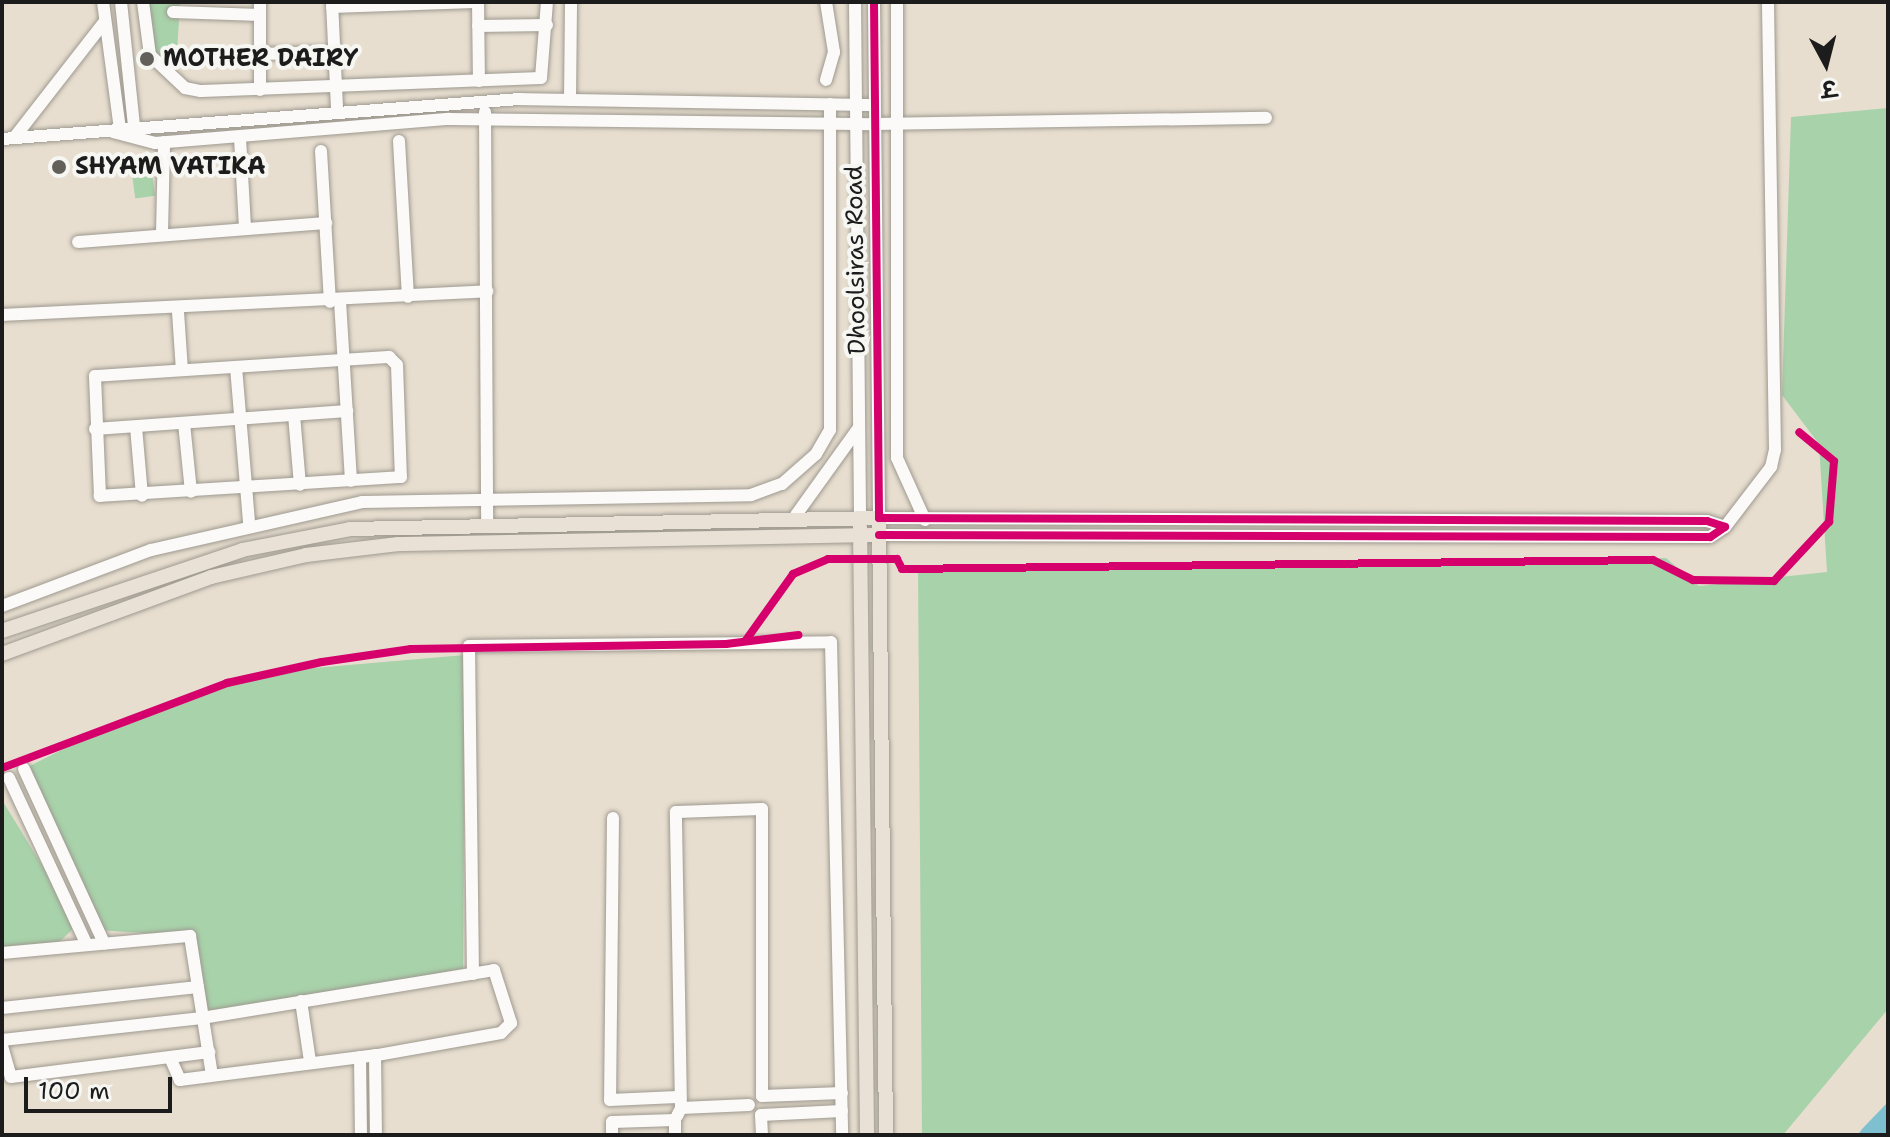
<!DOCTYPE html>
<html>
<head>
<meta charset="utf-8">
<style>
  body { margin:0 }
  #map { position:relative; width:1890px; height:1137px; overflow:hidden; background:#e7decf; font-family:"Shantell Sans","Playpen Sans Deva",sans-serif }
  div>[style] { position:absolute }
  .green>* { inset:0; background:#a8d2aa; transform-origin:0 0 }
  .water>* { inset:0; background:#7fc0d0 }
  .roads { filter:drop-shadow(0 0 2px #9e9990) drop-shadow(0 0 2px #9e9990) }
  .minor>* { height:12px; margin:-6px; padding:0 6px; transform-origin:6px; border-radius:6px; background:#fbfaf8 }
  .major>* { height:14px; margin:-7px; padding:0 7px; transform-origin:7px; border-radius:7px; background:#eae1d6 }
  .cycleway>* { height:8px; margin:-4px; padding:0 4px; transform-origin:4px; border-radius:4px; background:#d6006c }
  .dots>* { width:22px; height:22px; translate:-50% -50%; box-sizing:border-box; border:4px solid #f6f6f2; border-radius:50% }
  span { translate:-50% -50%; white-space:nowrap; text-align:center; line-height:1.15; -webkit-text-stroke:8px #f6f6f2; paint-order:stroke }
  .poi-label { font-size:24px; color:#1c1c1c; font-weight:700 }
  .left { translate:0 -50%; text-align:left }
  .street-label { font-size:24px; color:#1c1c1c }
  .frame { position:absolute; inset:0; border:4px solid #1c1c1c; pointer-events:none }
  .north { position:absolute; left:1786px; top:24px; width:80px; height:80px; -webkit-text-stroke:6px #f6f6f2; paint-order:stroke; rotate:173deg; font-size:22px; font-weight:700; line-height:32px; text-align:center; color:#1c1c1c }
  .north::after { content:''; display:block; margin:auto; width:28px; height:36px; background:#1c1c1c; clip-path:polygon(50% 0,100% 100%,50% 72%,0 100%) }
  .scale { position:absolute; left:24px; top:1077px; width:148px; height:36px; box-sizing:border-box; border:4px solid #1c1c1c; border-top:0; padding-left:10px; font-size:24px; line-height:28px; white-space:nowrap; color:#1c1c1c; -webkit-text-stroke:6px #f6f6f2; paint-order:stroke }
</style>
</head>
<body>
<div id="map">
  <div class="green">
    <div style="clip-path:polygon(148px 2px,180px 2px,176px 71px,154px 52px)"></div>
    <div style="clip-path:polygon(1888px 108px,1888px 1009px,1783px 1135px,922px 1135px,918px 567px,1666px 558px,1699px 586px,1827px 572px,1819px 444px,1782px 395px,1791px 117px)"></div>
    <div style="left:150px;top:159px;width:37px;height:20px;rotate:82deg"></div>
    <div style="clip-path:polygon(465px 655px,463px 969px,202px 1018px,186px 936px,98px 930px,24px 769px,128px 716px,279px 671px)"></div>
    <div style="clip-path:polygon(2px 800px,78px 924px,53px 948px,2px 953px)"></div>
  </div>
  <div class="water">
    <div style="clip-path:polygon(1888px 1102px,1888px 1135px,1858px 1135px,1862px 1129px)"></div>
  </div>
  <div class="roads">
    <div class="minor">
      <div style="left:103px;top:2px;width:128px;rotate:82.4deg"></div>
      <div style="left:121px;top:2px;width:124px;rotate:84deg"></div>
      <div style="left:143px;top:2px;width:53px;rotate:82.5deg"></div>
      <div style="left:150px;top:55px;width:48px;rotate:43.3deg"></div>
      <div style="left:185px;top:88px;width:16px;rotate:11deg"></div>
      <div style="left:201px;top:91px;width:340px;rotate:-2.2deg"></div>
      <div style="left:541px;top:78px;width:76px;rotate:-85.5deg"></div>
      <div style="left:332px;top:2px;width:108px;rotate:87.3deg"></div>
      <div style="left:478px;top:2px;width:79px;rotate:89.3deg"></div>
      <div style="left:826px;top:2px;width:51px;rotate:80.9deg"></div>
      <div style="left:834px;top:52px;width:29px;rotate:106deg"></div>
      <div style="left:855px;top:2px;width:512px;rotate:89.44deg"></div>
      <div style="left:874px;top:2px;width:516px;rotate:89.44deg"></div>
      <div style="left:879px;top:518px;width:828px;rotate:0.21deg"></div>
      <div style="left:1707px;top:521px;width:19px;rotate:18deg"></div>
      <div style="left:1725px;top:527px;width:18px;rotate:146deg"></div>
      <div style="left:1710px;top:537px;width:831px;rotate:-179.86deg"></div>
      <div style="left:897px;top:2px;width:456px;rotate:90deg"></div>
      <div style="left:897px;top:458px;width:68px;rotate:65.7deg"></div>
      <div style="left:332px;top:7px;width:142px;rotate:-2deg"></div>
      <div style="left:173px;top:12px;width:87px;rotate:2deg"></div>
      <div style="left:478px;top:26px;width:69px;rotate:-0.8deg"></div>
      <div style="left:260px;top:54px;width:74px;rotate:-1.5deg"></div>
      <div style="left:260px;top:90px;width:88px;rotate:-90deg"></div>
      <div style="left:570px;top:100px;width:98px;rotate:-89.4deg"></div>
      <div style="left:485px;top:112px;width:409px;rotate:89.7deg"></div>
      <div style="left:113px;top:132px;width:43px;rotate:14.7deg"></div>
      <div style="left:155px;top:143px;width:295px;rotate:-4.7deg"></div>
      <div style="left:449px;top:119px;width:426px;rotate:0.7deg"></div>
      <div style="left:875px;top:124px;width:391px;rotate:-0.9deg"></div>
      <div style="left:14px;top:138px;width:148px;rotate:-52.1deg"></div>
      <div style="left:240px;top:138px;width:90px;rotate:86.8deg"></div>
      <div style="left:2px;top:139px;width:520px;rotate:-4.42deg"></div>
      <div style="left:520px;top:99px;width:355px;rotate:1deg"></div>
      <div style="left:399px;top:141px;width:156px;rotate:86.7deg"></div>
      <div style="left:321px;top:151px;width:151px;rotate:86.6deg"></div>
      <div style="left:162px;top:233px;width:91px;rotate:-88.7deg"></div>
      <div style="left:78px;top:242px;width:249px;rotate:-4.4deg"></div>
      <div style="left:340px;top:301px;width:180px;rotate:86.5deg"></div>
      <div style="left:178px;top:312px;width:58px;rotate:86.1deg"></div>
      <div style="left:2px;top:315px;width:486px;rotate:-2.8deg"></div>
      <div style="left:389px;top:357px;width:11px;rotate:45deg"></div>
      <div style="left:397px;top:365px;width:112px;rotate:88deg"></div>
      <div style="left:401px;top:477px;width:302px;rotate:176.4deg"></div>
      <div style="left:100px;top:496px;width:120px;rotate:-92.4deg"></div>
      <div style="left:95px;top:376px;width:295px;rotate:-3.7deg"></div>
      <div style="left:236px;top:367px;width:157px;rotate:85.2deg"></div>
      <div style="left:294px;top:415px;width:70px;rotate:85.1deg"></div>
      <div style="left:184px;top:423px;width:69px;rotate:84.2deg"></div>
      <div style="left:136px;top:427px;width:69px;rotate:85deg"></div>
      <div style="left:95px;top:429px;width:253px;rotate:-4.1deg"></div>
      <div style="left:796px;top:515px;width:105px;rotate:-54.3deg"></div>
      <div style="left:1725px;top:527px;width:76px;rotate:-52.5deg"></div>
      <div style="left:1771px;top:467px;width:17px;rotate:-77deg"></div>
      <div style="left:1775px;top:450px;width:448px;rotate:-90.9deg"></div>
      <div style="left:2px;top:606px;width:159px;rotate:-20.6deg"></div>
      <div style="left:151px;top:550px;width:216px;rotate:-12.8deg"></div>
      <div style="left:362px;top:502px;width:389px;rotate:-1deg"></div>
      <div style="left:751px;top:495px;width:33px;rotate:-20deg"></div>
      <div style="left:782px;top:484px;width:45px;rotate:-41.4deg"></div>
      <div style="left:816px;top:454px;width:28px;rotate:-60deg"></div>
      <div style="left:830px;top:430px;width:326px;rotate:-90deg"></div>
      <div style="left:24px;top:769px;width:192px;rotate:65.3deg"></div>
      <div style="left:9px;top:778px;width:184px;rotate:65deg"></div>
      <div style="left:613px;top:818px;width:282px;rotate:90.6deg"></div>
      <div style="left:610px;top:1100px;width:67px;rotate:-2.6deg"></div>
      <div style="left:2px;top:953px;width:189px;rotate:-5.2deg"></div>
      <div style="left:190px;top:936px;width:52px;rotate:81.1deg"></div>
      <div style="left:473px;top:974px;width:328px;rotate:-90.7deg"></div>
      <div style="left:469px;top:646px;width:362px;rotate:-0.6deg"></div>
      <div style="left:831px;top:642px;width:493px;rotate:88.7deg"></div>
      <div style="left:301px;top:1001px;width:61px;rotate:81.5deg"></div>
      <div style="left:2px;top:1008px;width:197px;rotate:-6.1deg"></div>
      <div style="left:198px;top:987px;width:89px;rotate:81deg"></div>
      <div style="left:2px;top:1040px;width:201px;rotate:-6.3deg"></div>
      <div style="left:202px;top:1018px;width:296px;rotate:-9.3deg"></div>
      <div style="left:494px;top:970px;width:56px;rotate:72.2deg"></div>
      <div style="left:511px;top:1023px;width:14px;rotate:135deg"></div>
      <div style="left:501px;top:1033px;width:126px;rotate:169.9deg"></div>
      <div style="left:377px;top:1055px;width:199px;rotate:172.8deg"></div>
      <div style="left:180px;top:1080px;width:24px;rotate:-114deg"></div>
      <div style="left:2px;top:1046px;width:32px;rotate:74deg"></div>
      <div style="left:11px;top:1077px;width:200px;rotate:-7.2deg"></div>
      <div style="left:375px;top:1055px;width:80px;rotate:89.3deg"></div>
      <div style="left:360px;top:1057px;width:78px;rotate:89.3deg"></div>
      <div style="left:681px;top:1108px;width:296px;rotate:-91deg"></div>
      <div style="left:676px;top:812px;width:86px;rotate:-2deg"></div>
      <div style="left:762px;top:809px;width:287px;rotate:90deg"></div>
      <div style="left:762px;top:1096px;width:80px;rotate:-2.1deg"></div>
      <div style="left:677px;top:1116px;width:9px;rotate:-63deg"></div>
      <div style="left:681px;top:1108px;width:68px;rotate:-2.5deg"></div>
      <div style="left:612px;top:1135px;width:13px;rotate:-90deg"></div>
      <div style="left:612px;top:1122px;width:63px;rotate:-1.8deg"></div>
      <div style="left:675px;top:1120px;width:15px;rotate:90deg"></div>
      <div style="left:762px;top:1135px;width:20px;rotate:-93deg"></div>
      <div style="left:761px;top:1115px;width:81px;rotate:-2.8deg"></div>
    </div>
    <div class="major">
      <div style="left:860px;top:527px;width:608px;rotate:89.34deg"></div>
      <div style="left:2px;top:631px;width:253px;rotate:-18.6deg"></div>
      <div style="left:242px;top:550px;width:110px;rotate:-11deg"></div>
      <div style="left:350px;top:529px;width:529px;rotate:-1.19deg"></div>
      <div style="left:879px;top:518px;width:617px;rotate:89.35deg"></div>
      <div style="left:2px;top:654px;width:223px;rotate:-20.2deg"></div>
      <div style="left:211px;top:577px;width:98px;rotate:-13deg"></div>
      <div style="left:306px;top:555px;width:93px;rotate:-6.8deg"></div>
      <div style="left:398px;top:544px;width:481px;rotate:-1.1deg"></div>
    </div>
  </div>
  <div class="cycleway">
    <div style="left:874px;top:2px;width:516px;rotate:89.44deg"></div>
    <div style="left:879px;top:518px;width:828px;rotate:0.21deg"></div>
    <div style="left:1707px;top:521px;width:19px;rotate:18deg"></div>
    <div style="left:1725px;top:527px;width:18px;rotate:146deg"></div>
    <div style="left:1710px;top:537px;width:831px;rotate:-179.86deg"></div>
    <div style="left:746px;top:640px;width:81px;rotate:-54.5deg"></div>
    <div style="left:793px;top:574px;width:38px;rotate:-23deg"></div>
    <div style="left:828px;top:559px;width:69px"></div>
    <div style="left:897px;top:559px;width:11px;rotate:63deg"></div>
    <div style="left:902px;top:569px;width:751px;rotate:-0.69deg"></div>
    <div style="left:1653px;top:560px;width:45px;rotate:26.6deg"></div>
    <div style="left:1693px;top:580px;width:81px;rotate:0.7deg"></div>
    <div style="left:1774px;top:581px;width:81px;rotate:-47deg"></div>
    <div style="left:1829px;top:522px;width:61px;rotate:-85.3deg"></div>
    <div style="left:1834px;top:461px;width:45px;rotate:-140.4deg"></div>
    <div style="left:2px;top:768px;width:241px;rotate:-20.7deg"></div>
    <div style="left:227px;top:683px;width:97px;rotate:-12.5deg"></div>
    <div style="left:322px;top:662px;width:90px;rotate:-8.3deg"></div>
    <div style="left:411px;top:649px;width:315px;rotate:-0.9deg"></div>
    <div style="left:726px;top:644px;width:73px;rotate:-7.1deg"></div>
  </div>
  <div class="dots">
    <div style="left:147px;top:59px;background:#63605b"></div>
    <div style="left:59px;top:167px;background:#63605b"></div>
  </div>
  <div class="poi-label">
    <span class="left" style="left:163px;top:59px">MOTHER DAIRY</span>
    <span class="left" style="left:75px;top:167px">SHYAM VATIKA</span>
  </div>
  <div class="street-label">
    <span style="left:856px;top:260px;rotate:-91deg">Dhoolsiras Road</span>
  </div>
  <div class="frame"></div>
  <div class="north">उ</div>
  <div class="scale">100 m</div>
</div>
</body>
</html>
